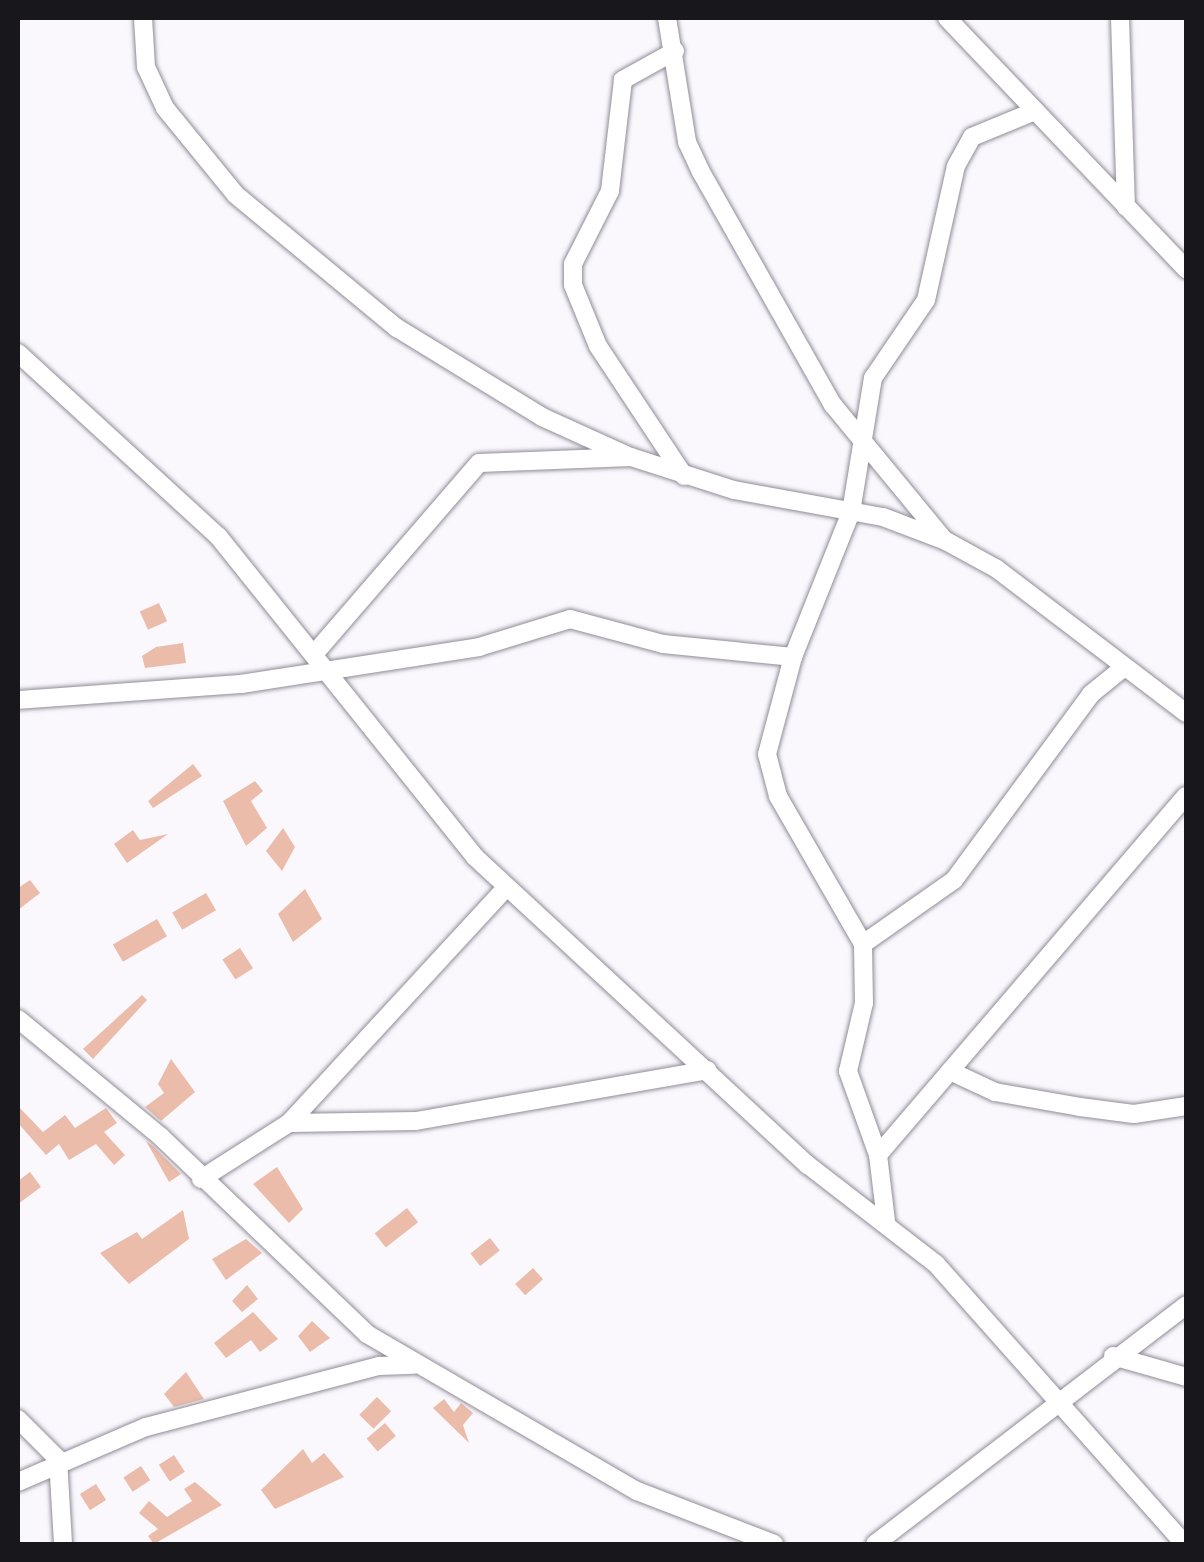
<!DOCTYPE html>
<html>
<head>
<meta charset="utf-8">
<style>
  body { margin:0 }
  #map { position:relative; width:1204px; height:1562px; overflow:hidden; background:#faf8fd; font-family:Cabin,sans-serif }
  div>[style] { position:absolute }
  .building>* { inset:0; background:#eabca9; transform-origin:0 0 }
  .roads { filter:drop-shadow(0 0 2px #908b97) drop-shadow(0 0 2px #908b97) }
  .street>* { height:18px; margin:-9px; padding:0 9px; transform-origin:9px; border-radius:9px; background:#fff }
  span { translate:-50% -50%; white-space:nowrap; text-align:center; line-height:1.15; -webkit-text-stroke:8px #fff; paint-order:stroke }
  .frame { position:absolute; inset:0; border:20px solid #18171b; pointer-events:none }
</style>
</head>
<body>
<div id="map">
  <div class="building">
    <div style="left:159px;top:603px;width:20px;height:21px;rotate:66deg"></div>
    <div style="clip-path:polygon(183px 643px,186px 663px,145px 668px,142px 656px,156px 647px)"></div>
    <div style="clip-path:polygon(193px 764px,202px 776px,153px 808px,148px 801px)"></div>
    <div style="clip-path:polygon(255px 781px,263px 791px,251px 801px,267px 828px,246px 846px,223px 801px)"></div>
    <div style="clip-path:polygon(283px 828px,295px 847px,282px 871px,266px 851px)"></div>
    <div style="clip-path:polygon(133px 830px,140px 840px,168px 834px,127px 863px,114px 844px)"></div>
    <div style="clip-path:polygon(30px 880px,40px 893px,18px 910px,18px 888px)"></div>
    <div style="clip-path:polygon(305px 889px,322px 919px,293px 942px,278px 914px)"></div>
    <div style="left:206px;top:893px;width:20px;height:39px;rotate:60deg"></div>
    <div style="left:157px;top:919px;width:20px;height:51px;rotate:60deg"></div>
    <div style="left:240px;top:948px;width:24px;height:21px;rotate:57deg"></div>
    <div style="clip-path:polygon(142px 995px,147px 1000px,93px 1059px,83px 1049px)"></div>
    <div style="clip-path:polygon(171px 1059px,195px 1092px,161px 1121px,145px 1107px,164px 1093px,158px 1084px)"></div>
    <div style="clip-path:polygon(18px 1106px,43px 1132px,65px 1115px,75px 1128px,106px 1108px,117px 1123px,104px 1132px,125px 1155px,114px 1165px,96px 1144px,69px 1160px,59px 1144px,46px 1155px,18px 1123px)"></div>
    <div style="clip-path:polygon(146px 1141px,153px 1146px,181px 1174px,169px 1182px)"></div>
    <div style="clip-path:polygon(277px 1167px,303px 1209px,289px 1223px,253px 1184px)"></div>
    <div style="clip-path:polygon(30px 1172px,41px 1187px,18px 1204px,18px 1181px)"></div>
    <div style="left:407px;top:1208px;width:18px;height:41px;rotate:52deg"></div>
    <div style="clip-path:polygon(183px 1210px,189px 1239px,129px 1284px,100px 1253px,137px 1232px,142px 1239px)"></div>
    <div style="left:490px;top:1238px;width:16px;height:25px;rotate:52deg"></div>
    <div style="clip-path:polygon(246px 1239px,262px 1253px,226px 1280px,212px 1259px)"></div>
    <div style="left:533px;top:1268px;width:15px;height:24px;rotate:48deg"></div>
    <div style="clip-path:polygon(247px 1285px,258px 1299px,242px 1312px,232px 1301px)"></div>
    <div style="clip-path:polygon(253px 1312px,278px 1339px,260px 1352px,251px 1340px,226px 1358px,214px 1343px)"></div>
    <div style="clip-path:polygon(312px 1321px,330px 1338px,310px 1352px,298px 1336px)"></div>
    <div style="clip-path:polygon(186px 1372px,204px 1399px,174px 1407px,164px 1394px)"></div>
    <div style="left:377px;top:1397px;width:20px;height:25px;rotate:45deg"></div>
    <div style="clip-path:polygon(444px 1399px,454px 1412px,461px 1403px,473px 1413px,463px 1425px,469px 1443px,433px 1408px)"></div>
    <div style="left:385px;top:1423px;width:17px;height:24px;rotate:50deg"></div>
    <div style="clip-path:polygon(303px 1449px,312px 1463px,324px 1453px,344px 1477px,275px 1509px,261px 1490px)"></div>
    <div style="left:174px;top:1455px;width:20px;height:18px;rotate:57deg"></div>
    <div style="left:141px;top:1466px;width:17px;height:21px;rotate:57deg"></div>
    <div style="clip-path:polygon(195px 1482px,222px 1505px,154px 1544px,148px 1536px,158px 1529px,139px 1513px,149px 1501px,167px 1517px,192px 1501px,184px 1489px)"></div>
    <div style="left:96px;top:1484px;width:19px;height:19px;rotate:58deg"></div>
  </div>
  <div class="roads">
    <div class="street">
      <div style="left:143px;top:18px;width:49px;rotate:86.5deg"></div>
      <div style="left:146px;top:67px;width:45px;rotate:65.1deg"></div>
      <div style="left:165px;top:108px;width:112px;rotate:50.8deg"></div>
      <div style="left:236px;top:195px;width:209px;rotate:39.6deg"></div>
      <div style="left:397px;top:328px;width:170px;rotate:31.5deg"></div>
      <div style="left:542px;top:417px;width:97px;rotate:24.4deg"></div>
      <div style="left:667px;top:18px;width:126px;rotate:80.8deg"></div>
      <div style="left:687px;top:142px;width:33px;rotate:65deg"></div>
      <div style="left:701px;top:172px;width:268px;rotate:60.5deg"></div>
      <div style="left:833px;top:405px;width:171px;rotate:50.5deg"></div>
      <div style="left:947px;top:18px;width:347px;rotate:46.4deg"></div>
      <div style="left:1120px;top:18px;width:189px;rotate:88.2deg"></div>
      <div style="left:675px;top:51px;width:60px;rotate:150.9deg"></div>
      <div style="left:623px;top:80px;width:112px;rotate:96.7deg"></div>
      <div style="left:610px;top:191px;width:82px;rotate:116.9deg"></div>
      <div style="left:573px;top:264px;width:21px;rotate:90deg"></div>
      <div style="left:573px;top:285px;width:66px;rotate:67.7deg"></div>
      <div style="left:598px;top:346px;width:156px;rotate:56.5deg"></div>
      <div style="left:18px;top:353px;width:271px;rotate:42.5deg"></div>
      <div style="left:218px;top:536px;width:411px;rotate:51.3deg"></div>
      <div style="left:475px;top:857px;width:454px;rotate:42.8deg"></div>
      <div style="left:808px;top:1165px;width:162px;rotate:37.7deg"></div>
      <div style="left:936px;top:1264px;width:375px;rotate:48.4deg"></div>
      <div style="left:315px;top:653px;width:251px;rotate:-49.2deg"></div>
      <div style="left:479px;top:463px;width:152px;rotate:-2.3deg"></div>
      <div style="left:631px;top:457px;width:108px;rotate:17.8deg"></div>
      <div style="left:734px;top:490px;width:151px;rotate:10.3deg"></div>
      <div style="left:883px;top:517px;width:67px;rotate:20.9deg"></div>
      <div style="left:946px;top:541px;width:58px;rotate:28.8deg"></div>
      <div style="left:997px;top:569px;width:238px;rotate:37.3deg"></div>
      <div style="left:18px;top:700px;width:224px;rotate:-4.1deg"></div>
      <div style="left:241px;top:684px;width:241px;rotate:-8.8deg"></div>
      <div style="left:479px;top:647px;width:95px;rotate:-17.1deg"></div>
      <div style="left:570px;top:619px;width:96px;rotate:15deg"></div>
      <div style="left:663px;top:644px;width:131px;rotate:5.7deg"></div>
      <div style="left:863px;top:944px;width:111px;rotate:-35.1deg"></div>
      <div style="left:954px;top:880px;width:231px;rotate:-53.6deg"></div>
      <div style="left:1091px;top:694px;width:41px;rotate:-39.1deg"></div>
      <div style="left:18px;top:1019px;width:185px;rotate:39.5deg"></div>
      <div style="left:161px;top:1137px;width:285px;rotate:43.7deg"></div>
      <div style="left:367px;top:1334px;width:312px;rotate:30.2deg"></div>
      <div style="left:637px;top:1491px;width:147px;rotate:21.1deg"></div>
      <div style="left:950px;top:1071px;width:50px;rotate:25deg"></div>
      <div style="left:995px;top:1092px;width:86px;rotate:10deg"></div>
      <div style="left:1080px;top:1107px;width:54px;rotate:7.4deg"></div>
      <div style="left:1134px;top:1114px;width:53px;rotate:-8.7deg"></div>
      <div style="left:289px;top:1123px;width:127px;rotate:-0.9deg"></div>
      <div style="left:416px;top:1121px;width:296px;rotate:-9.9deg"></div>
      <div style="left:878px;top:1155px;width:473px;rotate:-49.4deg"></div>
      <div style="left:201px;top:1179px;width:104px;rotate:-32.5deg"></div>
      <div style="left:289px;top:1123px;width:320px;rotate:-47.3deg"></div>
      <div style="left:886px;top:1221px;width:66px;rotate:-96.9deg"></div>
      <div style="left:878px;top:1155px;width:89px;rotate:-109.7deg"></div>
      <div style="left:848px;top:1071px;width:70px;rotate:-76.8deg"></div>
      <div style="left:864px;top:1003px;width:59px;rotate:-91deg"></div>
      <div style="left:863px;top:944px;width:171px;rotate:-119.9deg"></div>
      <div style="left:778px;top:796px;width:43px;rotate:-104.7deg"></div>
      <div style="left:767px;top:754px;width:100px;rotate:-75deg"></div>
      <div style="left:793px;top:657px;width:156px;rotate:-68.2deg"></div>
      <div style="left:851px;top:512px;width:136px;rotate:-80.7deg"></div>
      <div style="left:873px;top:378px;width:94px;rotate:-55.8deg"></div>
      <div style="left:926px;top:300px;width:137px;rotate:-77.4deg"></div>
      <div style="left:956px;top:166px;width:33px;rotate:-61deg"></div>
      <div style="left:972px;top:137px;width:68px;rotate:-22.4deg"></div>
      <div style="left:1113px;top:1356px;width:76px;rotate:16deg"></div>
      <div style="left:18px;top:1419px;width:57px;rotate:45deg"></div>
      <div style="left:58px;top:1459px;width:85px;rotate:86.6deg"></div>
      <div style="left:18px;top:1482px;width:139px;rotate:-23.3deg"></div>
      <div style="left:146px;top:1427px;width:241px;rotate:-14.7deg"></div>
      <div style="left:379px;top:1366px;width:35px;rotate:-2deg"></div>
      <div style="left:875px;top:1544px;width:392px;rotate:-37.5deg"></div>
    </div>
  </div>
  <div class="frame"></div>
</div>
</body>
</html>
